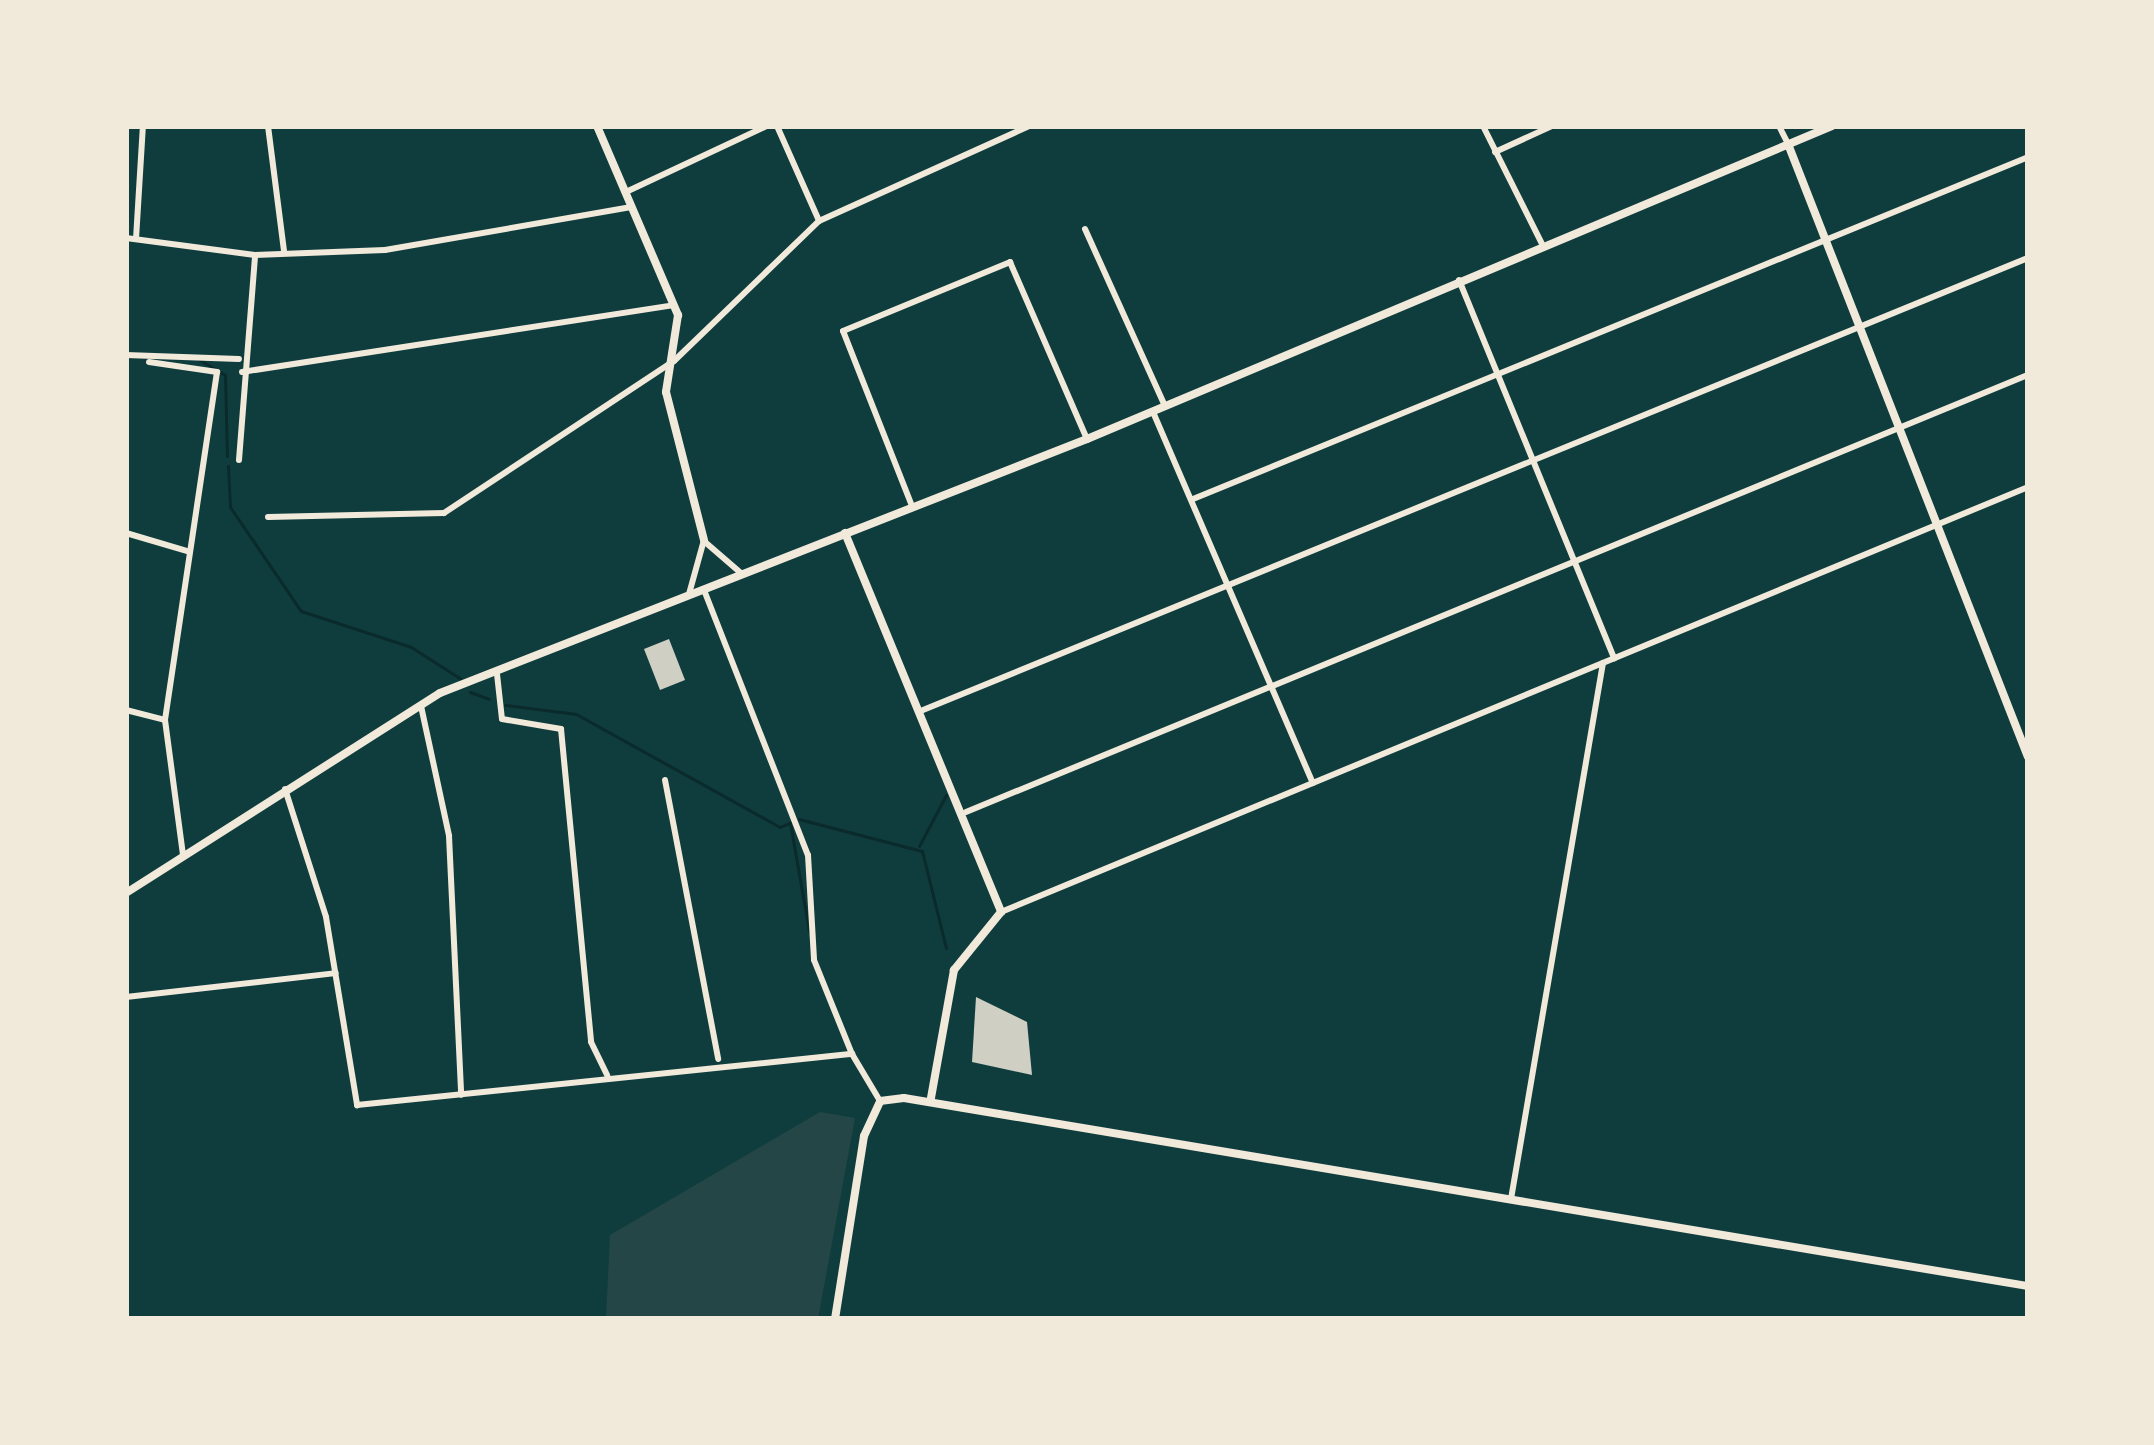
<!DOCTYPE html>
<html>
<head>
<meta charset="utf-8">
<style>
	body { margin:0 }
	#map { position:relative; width:2154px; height:1445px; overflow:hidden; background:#0f3d3e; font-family:"Exo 2",sans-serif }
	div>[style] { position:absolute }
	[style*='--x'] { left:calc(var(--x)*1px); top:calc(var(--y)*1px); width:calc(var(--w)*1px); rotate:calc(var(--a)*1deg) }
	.green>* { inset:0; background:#244646 }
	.stream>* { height:3px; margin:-1.5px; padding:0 1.5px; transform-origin:1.5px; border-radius:1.5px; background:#0a2a2b }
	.building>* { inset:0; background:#cfcfc3 }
	.minor>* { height:6px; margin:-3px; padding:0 3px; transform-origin:3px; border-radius:3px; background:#f1e9da }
	.tertiary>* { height:8px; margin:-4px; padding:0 4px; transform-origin:4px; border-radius:4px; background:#f1e9da }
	span { translate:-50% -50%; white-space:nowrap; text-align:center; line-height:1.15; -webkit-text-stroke:9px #f1e9da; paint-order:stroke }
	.frame { position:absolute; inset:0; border:129px solid #f1e9da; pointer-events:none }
</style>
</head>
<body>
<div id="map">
	<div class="green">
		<div style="clip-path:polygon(820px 1112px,855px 1118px,818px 1319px,606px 1319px,610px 1235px)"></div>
	</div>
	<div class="stream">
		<div style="--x:200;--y:360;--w:29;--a:31"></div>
		<div style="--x:225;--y:375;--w:81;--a:88.6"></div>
		<div style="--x:228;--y:466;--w:41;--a:87.2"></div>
		<div style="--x:230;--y:507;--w:126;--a:55.7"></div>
		<div style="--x:301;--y:611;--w:116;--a:18.1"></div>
		<div style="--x:411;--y:647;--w:59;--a:32.6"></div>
		<div style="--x:470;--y:692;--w:20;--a:20"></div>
		<div style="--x:505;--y:705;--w:72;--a:7.2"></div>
		<div style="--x:576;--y:714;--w:233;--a:29"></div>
		<div style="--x:780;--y:827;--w:12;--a:-24"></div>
		<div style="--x:799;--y:819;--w:127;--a:14.6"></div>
		<div style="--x:922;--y:851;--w:100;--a:76.1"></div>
		<div style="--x:790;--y:823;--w:110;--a:80"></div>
		<div style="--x:919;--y:846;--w:58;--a:-62.1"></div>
	</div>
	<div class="building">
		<div style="clip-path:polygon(669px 639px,685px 680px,660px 690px,644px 649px)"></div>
		<div style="clip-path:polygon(976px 997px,1027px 1022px,1032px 1075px,972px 1062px)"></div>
	</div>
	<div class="minor">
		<div style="--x:268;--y:126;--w:126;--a:82.7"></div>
		<div style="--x:777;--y:126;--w:104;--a:66.1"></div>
		<div style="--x:1483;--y:126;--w:134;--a:63.4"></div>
		<div style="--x:1779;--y:126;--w:20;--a:63"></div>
		<div style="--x:1495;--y:152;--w:63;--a:-24.5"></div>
		<div style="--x:628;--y:191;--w:153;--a:-25.1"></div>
		<div style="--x:1085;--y:229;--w:194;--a:65.7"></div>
		<div style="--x:126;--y:238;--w:130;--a:7.5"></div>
		<div style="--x:255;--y:255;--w:130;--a:-2.2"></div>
		<div style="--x:385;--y:250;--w:250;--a:-9.9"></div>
		<div style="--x:136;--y:239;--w:113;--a:-86.5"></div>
		<div style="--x:1459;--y:280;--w:409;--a:67.7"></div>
		<div style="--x:126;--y:355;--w:113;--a:2"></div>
		<div style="--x:149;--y:362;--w:69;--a:8.4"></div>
		<div style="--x:217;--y:372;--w:352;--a:98.5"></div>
		<div style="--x:242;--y:372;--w:437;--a:-8.8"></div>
		<div style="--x:1153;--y:412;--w:404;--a:66.7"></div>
		<div style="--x:239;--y:460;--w:205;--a:-85.5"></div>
		<div style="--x:1193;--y:499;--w:902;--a:-22.27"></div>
		<div style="--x:912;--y:506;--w:188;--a:-111.5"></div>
		<div style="--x:843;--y:331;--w:181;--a:-22.4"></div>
		<div style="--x:1010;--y:262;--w:193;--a:66.5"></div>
		<div style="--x:268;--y:517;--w:176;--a:-1.3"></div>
		<div style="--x:444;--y:513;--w:276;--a:-33.5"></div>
		<div style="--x:674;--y:361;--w:202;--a:-44"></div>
		<div style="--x:819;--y:221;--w:230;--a:-24.3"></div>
		<div style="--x:126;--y:533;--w:64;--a:16.4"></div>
		<div style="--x:705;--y:542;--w:49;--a:40.9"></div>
		<div style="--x:704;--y:590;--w:285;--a:68.6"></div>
		<div style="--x:808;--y:855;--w:105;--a:86.7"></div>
		<div style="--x:814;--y:960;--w:101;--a:68"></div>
		<div style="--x:689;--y:594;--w:56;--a:-74.5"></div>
		<div style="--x:497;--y:674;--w:45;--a:83.7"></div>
		<div style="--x:502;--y:719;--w:60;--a:9.6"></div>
		<div style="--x:561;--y:729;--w:314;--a:84.5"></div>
		<div style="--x:591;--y:1042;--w:37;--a:64"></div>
		<div style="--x:421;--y:706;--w:133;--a:77.8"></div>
		<div style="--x:449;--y:836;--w:259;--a:87.3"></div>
		<div style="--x:126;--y:710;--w:40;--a:14.4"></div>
		<div style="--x:165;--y:720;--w:136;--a:82.4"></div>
		<div style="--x:923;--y:710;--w:1194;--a:-22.25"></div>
		<div style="--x:665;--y:780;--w:284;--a:79.2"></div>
		<div style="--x:285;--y:789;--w:134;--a:72.2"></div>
		<div style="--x:326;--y:917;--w:191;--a:80.6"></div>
		<div style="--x:357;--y:1105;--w:498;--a:-5.9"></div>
		<div style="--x:852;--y:1054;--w:55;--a:59.2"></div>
		<div style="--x:966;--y:812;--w:1148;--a:-22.37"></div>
		<div style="--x:1001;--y:912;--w:1111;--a:-22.48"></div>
		<div style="--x:126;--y:997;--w:211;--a:-6.5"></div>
		<div style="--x:1511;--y:1199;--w:544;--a:-80.26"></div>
	</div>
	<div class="tertiary">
		<div style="--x:597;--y:126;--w:206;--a:66.8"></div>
		<div style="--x:678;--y:315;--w:78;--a:98.9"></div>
		<div style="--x:666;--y:392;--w:153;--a:75.6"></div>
		<div style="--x:1788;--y:144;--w:658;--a:68.62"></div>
		<div style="--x:845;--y:533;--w:410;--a:67.6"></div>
		<div style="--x:1001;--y:912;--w:75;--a:129"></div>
		<div style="--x:954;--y:970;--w:130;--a:100.2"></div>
		<div style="--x:126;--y:893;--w:372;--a:-32.5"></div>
		<div style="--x:440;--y:693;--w:695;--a:-21.43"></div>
		<div style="--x:1087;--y:439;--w:808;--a:-22.79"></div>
		<div style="--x:835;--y:1319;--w:185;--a:-81"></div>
		<div style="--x:864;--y:1136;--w:38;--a:-65"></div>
		<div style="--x:880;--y:1101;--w:24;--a:-7"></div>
		<div style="--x:904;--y:1098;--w:1140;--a:9.5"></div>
	</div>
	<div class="frame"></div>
</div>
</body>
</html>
